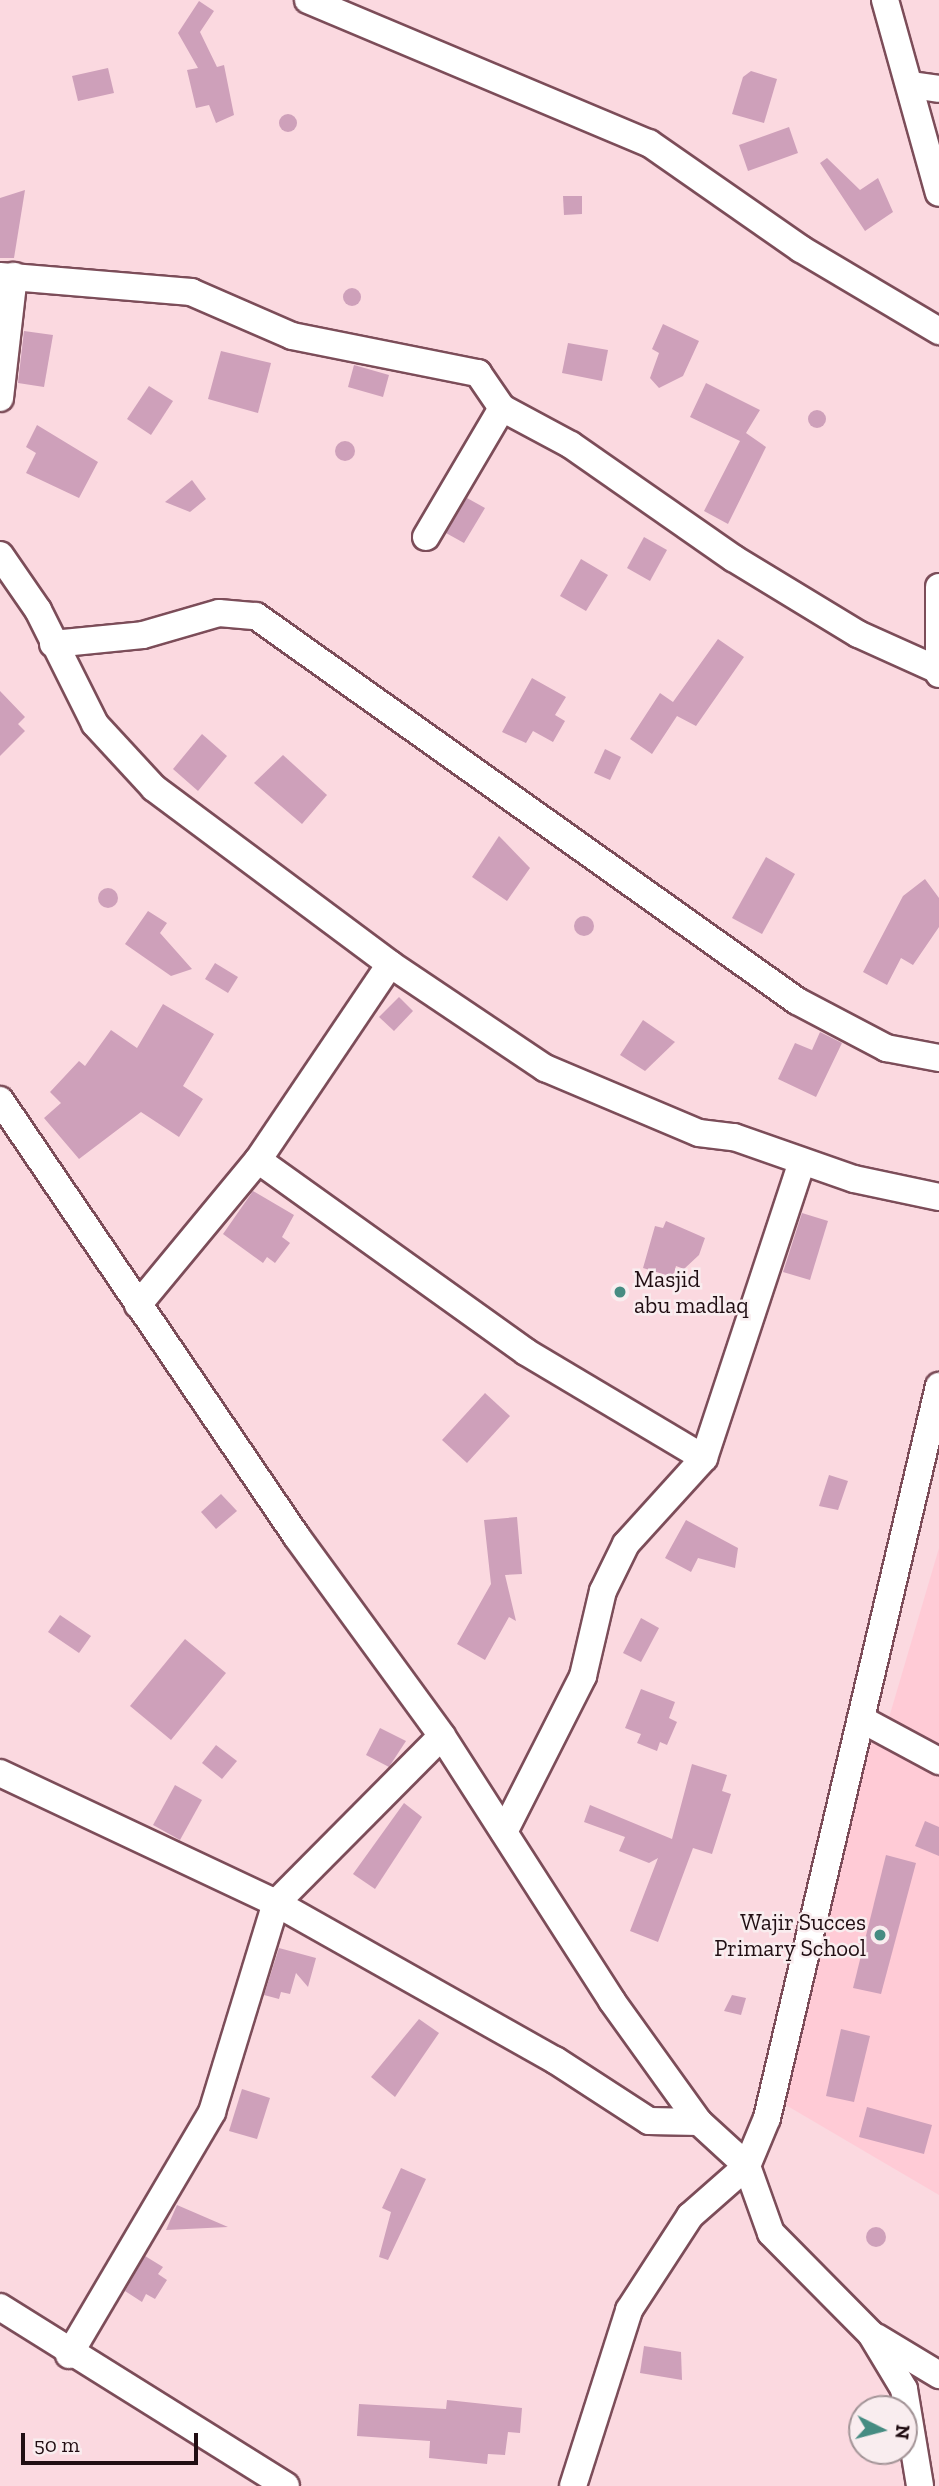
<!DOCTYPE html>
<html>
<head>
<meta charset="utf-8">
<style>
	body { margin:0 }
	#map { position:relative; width:939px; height:2486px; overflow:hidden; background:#fbd9e0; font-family:"Zilla Slab",serif }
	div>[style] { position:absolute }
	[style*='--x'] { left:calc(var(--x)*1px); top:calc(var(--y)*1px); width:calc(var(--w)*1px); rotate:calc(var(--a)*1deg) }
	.built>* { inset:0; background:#ffcbd6 }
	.building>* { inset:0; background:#cea0ba }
	.round { border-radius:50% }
	.roads { filter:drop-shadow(2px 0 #7c4d59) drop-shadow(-2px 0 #7c4d59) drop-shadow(0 2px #7c4d59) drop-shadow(0 -2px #7c4d59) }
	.minor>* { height:26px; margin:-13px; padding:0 13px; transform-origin:13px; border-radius:13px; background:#fff }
	.dots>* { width:19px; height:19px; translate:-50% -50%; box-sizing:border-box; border:4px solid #f9edef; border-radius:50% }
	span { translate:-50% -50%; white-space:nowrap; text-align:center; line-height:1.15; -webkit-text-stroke:5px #f9edef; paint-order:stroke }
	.poi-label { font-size:23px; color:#210e13 }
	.left { translate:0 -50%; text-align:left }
	.right { translate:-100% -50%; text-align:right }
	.north { position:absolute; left:848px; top:2395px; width:70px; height:70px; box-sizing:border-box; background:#f9edef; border:2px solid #a39497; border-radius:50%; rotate:96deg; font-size:19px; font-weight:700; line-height:28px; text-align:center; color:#210e13 }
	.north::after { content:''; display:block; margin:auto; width:24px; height:32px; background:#468c82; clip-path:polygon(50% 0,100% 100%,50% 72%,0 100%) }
	.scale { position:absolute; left:21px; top:2433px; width:177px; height:32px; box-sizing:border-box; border:4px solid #210e13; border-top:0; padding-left:9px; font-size:21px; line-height:24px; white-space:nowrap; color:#210e13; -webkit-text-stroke:5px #f9edef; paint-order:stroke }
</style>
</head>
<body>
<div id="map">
	<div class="built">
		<div style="clip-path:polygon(939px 1548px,939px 1748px,888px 1721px)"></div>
		<div style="clip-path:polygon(865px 1726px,939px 1767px,939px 2195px,784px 2104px)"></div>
	</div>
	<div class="building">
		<div style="clip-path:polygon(199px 1px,214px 11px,200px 32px,217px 67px,224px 65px,234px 115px,216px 123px,209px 105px,196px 108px,187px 70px,198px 68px,178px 33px)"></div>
		<div style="clip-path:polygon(108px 68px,114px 93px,78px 101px,72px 76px)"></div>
		<div style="clip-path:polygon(751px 71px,777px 79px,764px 123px,732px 114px,743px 77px)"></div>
		<div class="round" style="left:279px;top:114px;width:18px;height:18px"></div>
		<div style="clip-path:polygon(789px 127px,798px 153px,748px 171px,739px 145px)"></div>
		<div style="clip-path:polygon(827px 158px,860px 190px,878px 178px,893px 212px,865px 231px,820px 163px)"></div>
		<div style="clip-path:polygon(25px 190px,14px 258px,0 258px,0 198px)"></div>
		<div style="clip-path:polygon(563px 196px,582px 196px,582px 214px,564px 215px)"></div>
		<div class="round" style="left:343px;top:288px;width:18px;height:18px"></div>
		<div style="clip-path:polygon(663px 324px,699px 341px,683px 376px,659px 388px,650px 378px,659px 353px,652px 349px)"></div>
		<div style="clip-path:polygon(24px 331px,53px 335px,44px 387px,18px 383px)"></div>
		<div style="clip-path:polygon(568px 343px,608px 350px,602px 381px,562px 373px)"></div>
		<div style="clip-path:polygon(221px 351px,271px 363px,258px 413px,208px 399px)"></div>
		<div style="clip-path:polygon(354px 365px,389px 375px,383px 397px,348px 387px)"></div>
		<div style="clip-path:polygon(706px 383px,760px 410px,746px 433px,766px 447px,728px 524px,704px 511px,740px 441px,690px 417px)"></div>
		<div style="clip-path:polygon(149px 386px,173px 401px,151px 435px,127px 419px)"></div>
		<div class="round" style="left:808px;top:410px;width:18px;height:18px"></div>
		<div style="clip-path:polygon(37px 425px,98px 462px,79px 498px,26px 473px,36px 453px,26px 447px)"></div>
		<div class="round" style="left:335px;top:441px;width:20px;height:20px"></div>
		<div style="clip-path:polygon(192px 480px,206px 499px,190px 512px,165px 502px)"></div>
		<div style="clip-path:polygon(467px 498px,485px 508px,464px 543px,446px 533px)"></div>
		<div style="clip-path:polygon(644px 537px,667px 550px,650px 581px,627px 568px)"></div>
		<div style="clip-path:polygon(581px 559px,608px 575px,586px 611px,560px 596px)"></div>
		<div style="clip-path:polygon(718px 639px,744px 657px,696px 726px,677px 716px,652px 754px,630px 739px,660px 693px,673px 702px)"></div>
		<div style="clip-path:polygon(532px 678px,566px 697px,555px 715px,565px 721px,553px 742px,533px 731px,526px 743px,502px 732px)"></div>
		<div style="clip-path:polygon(0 691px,25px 717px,18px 724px,25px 731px,0 756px)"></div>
		<div style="clip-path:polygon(202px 734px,227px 756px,198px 791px,173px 769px)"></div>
		<div style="clip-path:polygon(605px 749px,621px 757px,610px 780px,594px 773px)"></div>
		<div style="clip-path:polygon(283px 755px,327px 795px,302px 824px,254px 783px)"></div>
		<div style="clip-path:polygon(499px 836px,530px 868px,507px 901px,472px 877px)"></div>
		<div style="clip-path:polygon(766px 857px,795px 874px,762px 934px,732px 918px)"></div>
		<div style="clip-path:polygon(925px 879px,939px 898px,939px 927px,913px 965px,901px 958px,887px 985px,863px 972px,903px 896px)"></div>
		<div class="round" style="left:98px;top:888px;width:20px;height:20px"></div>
		<div style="clip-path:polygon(148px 911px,167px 923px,160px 933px,192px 969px,171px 976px,125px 944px)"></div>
		<div class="round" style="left:574px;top:916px;width:20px;height:20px"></div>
		<div style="clip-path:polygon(215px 963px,238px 977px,228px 993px,205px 979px)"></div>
		<div style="clip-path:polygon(399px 997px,413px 1011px,394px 1031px,379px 1017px)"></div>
		<div style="clip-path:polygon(163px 1004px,214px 1034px,183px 1086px,203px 1099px,179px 1137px,141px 1112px,79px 1159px,44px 1118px,61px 1103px,50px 1092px,79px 1061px,85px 1066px,111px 1030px,137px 1048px)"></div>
		<div style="clip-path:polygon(643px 1020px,675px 1042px,645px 1071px,620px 1055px)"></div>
		<div style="clip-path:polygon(820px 1032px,842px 1043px,816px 1097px,778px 1079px,795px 1043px,812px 1050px)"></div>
		<div style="clip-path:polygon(253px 1191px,294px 1215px,282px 1237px,290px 1243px,275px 1263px,267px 1257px,263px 1263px,223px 1234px)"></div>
		<div style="clip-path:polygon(802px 1213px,828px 1221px,810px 1280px,783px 1272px)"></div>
		<div style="clip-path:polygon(666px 1221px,705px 1238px,699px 1255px,684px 1269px,676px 1266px,673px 1277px,643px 1268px,655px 1226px,663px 1228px)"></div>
		<div style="clip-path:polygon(485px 1393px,510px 1416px,467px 1463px,442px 1440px)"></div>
		<div style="clip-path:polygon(829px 1475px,848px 1481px,838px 1510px,819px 1506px)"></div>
		<div style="clip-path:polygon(221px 1494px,237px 1511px,216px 1529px,201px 1512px)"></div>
		<div style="clip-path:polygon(517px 1517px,522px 1574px,505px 1575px,516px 1621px,509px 1617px,485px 1660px,457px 1644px,491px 1584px,484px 1520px)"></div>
		<div style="clip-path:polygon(686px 1520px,738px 1548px,735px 1568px,698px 1558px,691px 1572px,665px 1558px)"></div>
		<div style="clip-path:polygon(60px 1615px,91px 1636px,79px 1653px,48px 1632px)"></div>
		<div style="clip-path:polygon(641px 1618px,659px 1628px,641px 1662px,623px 1653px)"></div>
		<div style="clip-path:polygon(185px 1639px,226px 1673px,171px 1740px,130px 1706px)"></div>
		<div style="clip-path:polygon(641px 1689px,675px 1702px,669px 1718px,677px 1722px,667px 1745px,660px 1742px,657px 1751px,637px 1743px,641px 1734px,625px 1728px)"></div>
		<div style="clip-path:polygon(380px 1728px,406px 1741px,389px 1767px,366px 1755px)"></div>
		<div style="clip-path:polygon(216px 1745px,237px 1761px,222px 1779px,202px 1763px)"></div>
		<div style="clip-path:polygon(692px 1764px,727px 1775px,722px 1791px,731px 1794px,712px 1854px,693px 1848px,658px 1942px,630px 1931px,658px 1858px,649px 1863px,619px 1851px,625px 1837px,584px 1822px,590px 1805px,672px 1839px)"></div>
		<div style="clip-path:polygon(175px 1785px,202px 1800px,180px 1840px,153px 1825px)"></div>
		<div style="clip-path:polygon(404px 1803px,422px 1817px,375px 1889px,353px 1874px)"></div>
		<div style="clip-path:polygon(925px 1821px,939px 1827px,939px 1856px,915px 1846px)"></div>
		<div style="clip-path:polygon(886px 1855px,916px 1863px,881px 1994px,853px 1988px)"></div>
		<div style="clip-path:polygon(279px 1948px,316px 1958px,308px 1987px,296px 1973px,290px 1994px,281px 1992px,279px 1999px,264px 1995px)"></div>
		<div style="clip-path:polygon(732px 1995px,746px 1998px,741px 2015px,724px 2011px)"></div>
		<div style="clip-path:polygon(419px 2019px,439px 2033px,395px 2097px,371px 2077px)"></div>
		<div style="clip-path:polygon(841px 2029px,870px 2036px,854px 2102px,826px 2096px)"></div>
		<div style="clip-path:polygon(242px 2089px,270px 2098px,257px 2139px,229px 2131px)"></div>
		<div style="clip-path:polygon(867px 2107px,932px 2125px,924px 2154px,859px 2137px)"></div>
		<div style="clip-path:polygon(401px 2168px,426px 2179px,388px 2260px,379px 2257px,391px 2212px,382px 2208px)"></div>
		<div style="clip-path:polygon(177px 2205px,228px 2227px,166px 2230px)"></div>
		<div class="round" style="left:866px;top:2227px;width:20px;height:20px"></div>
		<div style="clip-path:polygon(145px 2256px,163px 2267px,158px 2274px,167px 2280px,155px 2299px,146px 2294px,142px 2302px,125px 2291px)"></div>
		<div style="clip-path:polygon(644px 2346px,681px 2352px,682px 2380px,640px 2373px)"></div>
		<div style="clip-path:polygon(447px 2400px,522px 2408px,520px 2433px,508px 2432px,505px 2455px,488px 2454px,487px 2464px,429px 2458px,430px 2441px,357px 2436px,359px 2404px,446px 2409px)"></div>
	</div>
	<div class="roads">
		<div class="minor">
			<div style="--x:308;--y:0;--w:370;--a:22.8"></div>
			<div style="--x:649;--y:143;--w:185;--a:34.9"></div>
			<div style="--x:801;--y:249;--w:161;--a:30.7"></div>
			<div style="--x:885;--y:0;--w:200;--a:74.4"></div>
			<div style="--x:912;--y:85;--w:27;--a:8"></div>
			<div style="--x:0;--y:276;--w:192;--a:4.8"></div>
			<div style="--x:191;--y:292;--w:110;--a:23.5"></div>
			<div style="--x:292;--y:336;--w:190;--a:11.3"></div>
			<div style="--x:478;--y:373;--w:42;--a:55.6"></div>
			<div style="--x:502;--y:408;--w:78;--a:28.2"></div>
			<div style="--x:571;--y:445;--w:198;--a:34.9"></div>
			<div style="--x:733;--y:558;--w:146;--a:31.3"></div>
			<div style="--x:858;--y:634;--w:88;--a:24.2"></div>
			<div style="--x:0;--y:398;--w:123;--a:-83.5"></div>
			<div style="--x:426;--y:537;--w:150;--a:-59.5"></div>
			<div style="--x:0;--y:555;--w:67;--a:55.4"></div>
			<div style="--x:38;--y:610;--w:127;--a:63.4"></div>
			<div style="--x:95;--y:724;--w:87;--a:47.3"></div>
			<div style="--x:154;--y:788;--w:294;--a:36.7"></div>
			<div style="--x:390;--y:964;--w:187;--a:33.9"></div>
			<div style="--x:545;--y:1068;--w:167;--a:22.9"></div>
			<div style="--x:699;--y:1133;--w:35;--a:7"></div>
			<div style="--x:734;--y:1137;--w:127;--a:19.3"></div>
			<div style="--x:854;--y:1179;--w:87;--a:12"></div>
			<div style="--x:939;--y:587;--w:87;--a:90"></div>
			<div style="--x:53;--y:644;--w:90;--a:-5.7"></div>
			<div style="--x:143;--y:635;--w:79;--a:-16.1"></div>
			<div style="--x:219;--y:613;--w:37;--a:5"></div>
			<div style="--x:256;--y:616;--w:664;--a:35.44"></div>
			<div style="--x:797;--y:1001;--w:101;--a:27.8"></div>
			<div style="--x:886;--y:1048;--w:54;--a:10.7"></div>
			<div style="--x:0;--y:1100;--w:528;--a:55.8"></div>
			<div style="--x:297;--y:1537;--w:246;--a:53.9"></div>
			<div style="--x:442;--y:1736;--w:315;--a:57.3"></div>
			<div style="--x:612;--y:2001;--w:149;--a:54.3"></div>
			<div style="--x:699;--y:2122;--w:65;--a:42.5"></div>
			<div style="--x:747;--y:2166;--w:71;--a:70.3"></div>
			<div style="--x:771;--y:2233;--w:142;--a:45.3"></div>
			<div style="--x:871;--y:2334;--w:64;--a:59"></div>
			<div style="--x:904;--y:2389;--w:98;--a:80.6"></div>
			<div style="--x:258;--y:1160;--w:236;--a:-56"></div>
			<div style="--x:138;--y:1305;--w:188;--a:-50.4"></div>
			<div style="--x:258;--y:1160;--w:330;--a:35.6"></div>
			<div style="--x:526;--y:1352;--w:207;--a:30.8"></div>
			<div style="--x:861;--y:1719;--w:89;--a:28.3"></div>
			<div style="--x:0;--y:1773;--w:305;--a:25.2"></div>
			<div style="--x:276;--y:1903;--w:320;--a:29.4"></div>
			<div style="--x:555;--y:2060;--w:112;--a:33"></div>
			<div style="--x:649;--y:2121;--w:50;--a:1.1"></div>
			<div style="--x:504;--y:1832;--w:175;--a:-63.1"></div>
			<div style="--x:583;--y:1676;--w:87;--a:-76.8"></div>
			<div style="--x:603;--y:1591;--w:52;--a:-63.9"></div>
			<div style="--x:626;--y:1544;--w:116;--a:-47.8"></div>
			<div style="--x:704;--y:1458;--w:312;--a:-71.7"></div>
			<div style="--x:0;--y:2307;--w:337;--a:32"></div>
			<div style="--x:876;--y:2337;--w:74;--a:31.1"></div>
			<div style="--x:69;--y:2355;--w:282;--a:-59.5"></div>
			<div style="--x:212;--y:2112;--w:219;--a:-73"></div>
			<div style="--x:276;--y:1903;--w:235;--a:-45.2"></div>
			<div style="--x:573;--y:2486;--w:185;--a:-72.3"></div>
			<div style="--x:629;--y:2310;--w:112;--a:-57"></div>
			<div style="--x:690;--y:2216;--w:76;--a:-41.3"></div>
			<div style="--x:747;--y:2166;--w:52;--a:-67.4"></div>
			<div style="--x:767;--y:2118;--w:752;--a:-76.78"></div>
		</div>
	</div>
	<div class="dots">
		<div style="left:620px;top:1292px;background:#468c82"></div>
		<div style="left:880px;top:1935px;background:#468c82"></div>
	</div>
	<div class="poi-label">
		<span class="left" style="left:634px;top:1292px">Masjid<br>abu madlaq</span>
		<span class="right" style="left:866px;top:1935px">Wajir Succes<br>Primary School</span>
	</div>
	<div class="north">N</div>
	<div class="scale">50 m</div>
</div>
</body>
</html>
